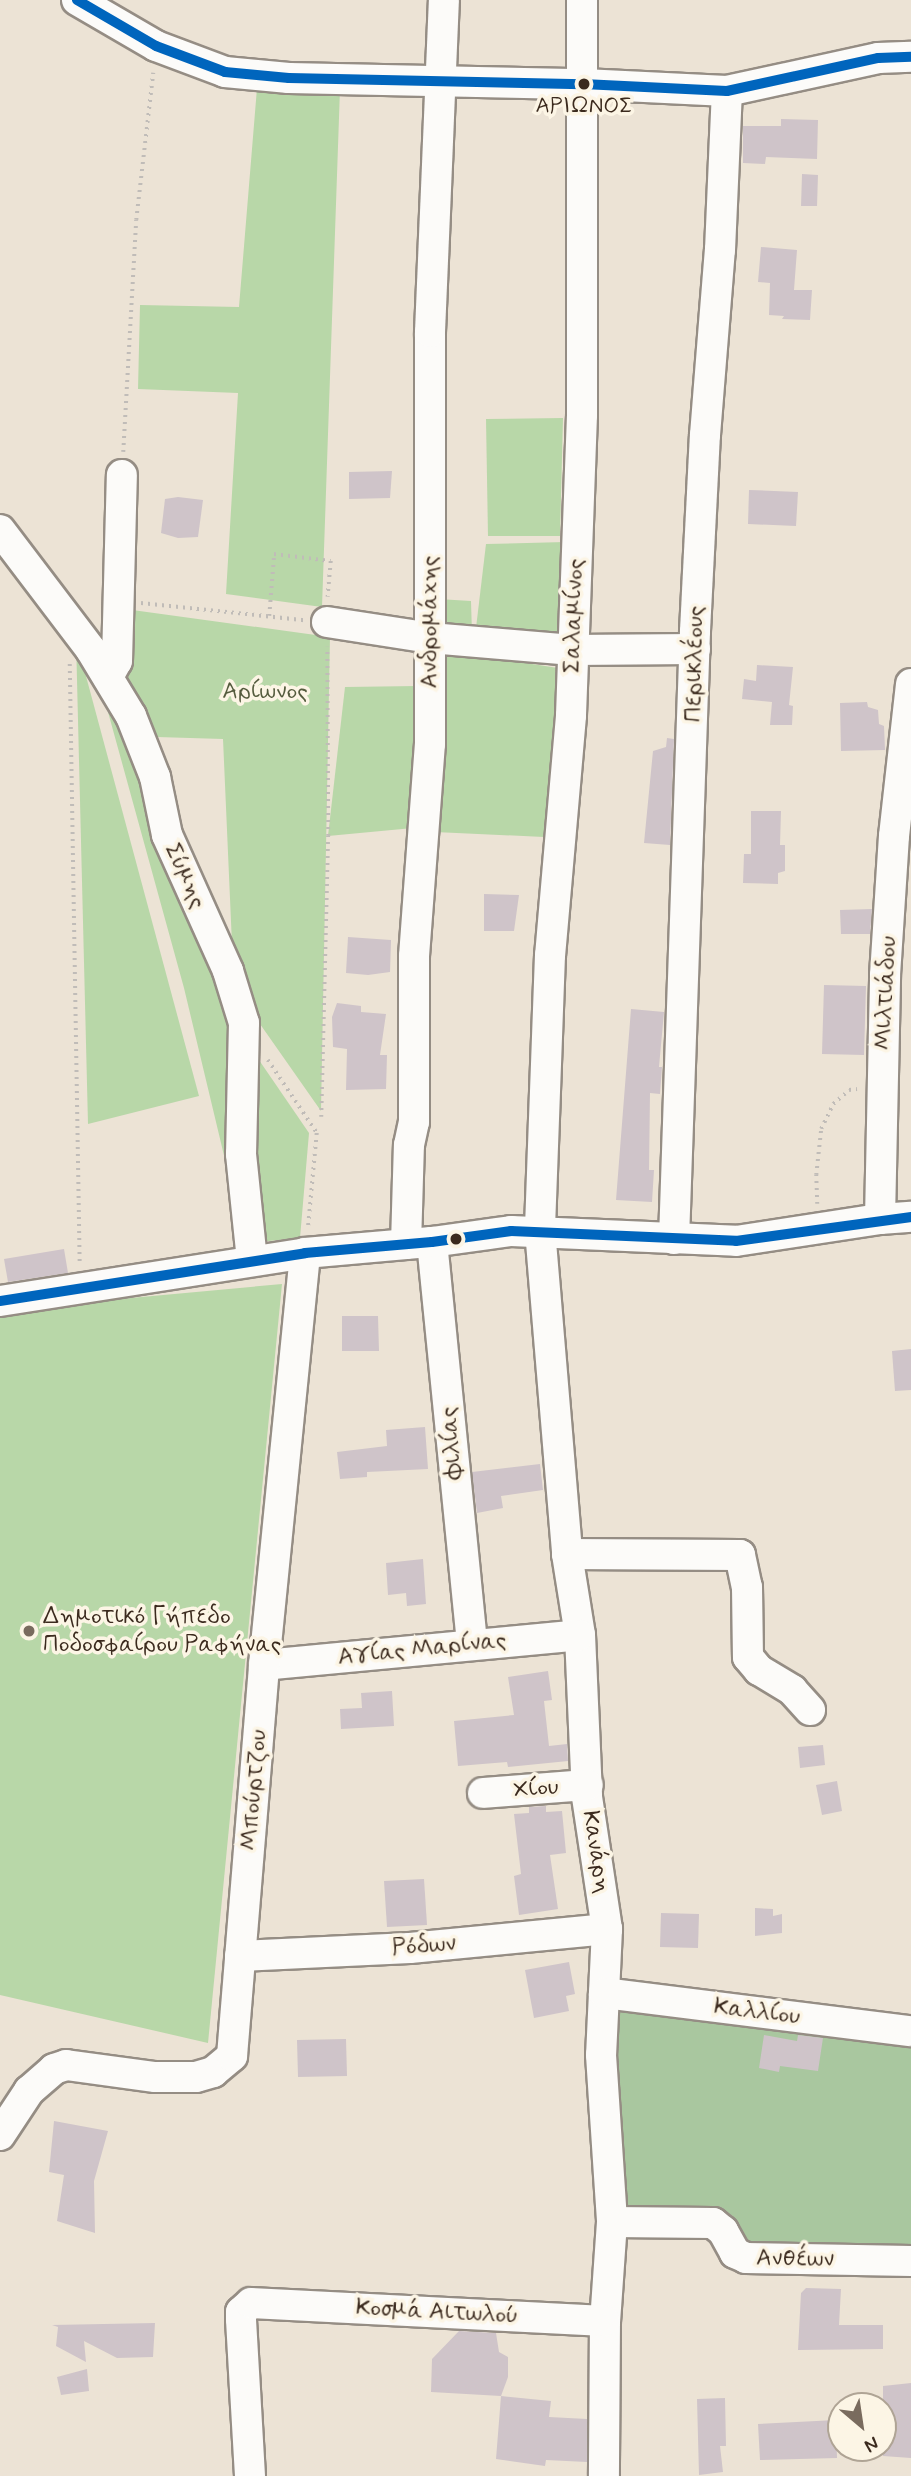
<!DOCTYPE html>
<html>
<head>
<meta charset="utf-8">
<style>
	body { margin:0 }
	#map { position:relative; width:911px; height:2476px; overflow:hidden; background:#ece3d5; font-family:Mynerve,sans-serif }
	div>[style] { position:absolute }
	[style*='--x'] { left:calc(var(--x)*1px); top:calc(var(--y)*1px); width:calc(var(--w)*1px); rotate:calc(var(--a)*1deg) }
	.green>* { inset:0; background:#b8d7a8 }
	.forest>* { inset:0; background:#a9c79f }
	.building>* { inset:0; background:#cfc4c9 }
	.path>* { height:3.5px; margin-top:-1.75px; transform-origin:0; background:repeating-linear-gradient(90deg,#c0bcb8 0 2px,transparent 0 7px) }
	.roads { filter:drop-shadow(2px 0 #958d84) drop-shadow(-2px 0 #958d84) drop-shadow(0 2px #958d84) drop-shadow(0 -2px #958d84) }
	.minor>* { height:30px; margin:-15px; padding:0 15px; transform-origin:15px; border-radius:15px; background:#fcfbf9 }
	.bus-1>* { height:10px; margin:-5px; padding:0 5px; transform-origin:5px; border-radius:5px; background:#0065bd }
	.dots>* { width:19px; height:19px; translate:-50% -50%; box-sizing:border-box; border:4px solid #fcf5e5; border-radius:50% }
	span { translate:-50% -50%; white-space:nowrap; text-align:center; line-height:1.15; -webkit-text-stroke:7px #fcf5e5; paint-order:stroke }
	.bus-label { font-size:22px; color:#3b2a1e }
	.street-label { font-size:24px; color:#3b2a1e }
	.park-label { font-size:24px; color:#545b3d }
	.poi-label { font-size:24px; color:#3b2a1e }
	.left { translate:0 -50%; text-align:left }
	.north { position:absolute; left:827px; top:2392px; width:70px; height:70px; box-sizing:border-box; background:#fcf5e5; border:2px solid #afa495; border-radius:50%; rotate:151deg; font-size:19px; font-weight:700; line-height:28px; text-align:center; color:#3b2a1e }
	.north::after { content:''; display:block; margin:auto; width:24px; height:32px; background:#796b5e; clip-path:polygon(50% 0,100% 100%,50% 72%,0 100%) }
</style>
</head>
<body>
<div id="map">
	<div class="green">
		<div style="clip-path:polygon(257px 88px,340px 89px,322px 607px,226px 594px,238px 393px,138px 389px,140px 305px,239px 307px)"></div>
		<div style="clip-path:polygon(563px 418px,560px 536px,488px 536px,486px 419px)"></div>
		<div style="clip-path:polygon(565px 542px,564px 637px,476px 628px,486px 544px)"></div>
		<div style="clip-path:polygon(438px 599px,471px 601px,472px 634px,437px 631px)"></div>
		<div style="clip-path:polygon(125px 609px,330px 637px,321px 1111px,253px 1014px,232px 944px,223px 739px,157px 737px,124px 676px)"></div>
		<div style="clip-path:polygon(76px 639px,199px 1096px,88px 1124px)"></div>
		<div style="clip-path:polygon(441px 650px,558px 668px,556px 741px,544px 837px,435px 832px)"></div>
		<div style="clip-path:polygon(97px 672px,133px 746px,236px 1023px,232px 1189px,184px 988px)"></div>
		<div style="clip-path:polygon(417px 686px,413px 828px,328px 836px,345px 687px)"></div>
		<div style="clip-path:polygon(250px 1047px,309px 1133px,300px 1238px,258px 1242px)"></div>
		<div style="clip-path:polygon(282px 1284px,208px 2043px,0 1995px,0 1310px)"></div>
	</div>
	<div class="forest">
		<div style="clip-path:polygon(611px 2002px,911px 2038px,911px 2245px,740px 2244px,732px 2215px,612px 2217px)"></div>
	</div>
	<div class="building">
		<div style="clip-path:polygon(781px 119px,818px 120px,817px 159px,766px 157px,765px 164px,743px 163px,743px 126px,781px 126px)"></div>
		<div style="clip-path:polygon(802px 174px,818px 175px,817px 206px,801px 206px)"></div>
		<div style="clip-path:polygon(761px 247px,797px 250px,794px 290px,812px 290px,810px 320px,782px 319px,784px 316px,769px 315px,770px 283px,758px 282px)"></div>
		<div style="clip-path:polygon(392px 471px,390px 498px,349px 499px,349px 472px)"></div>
		<div style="clip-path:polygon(749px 490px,798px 492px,796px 526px,748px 524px)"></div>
		<div style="clip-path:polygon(178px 497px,203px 500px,198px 537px,178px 538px,161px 533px,165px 499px)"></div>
		<div style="clip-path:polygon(757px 665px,793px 667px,789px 705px,793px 706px,792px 725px,770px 725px,772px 702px,742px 699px,744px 679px,756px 681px)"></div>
		<div style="clip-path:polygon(867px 702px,868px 707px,878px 710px,879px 724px,884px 726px,885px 750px,841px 751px,840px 703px)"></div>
		<div style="clip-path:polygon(667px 738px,674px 739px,670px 845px,644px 843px,653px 751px,666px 747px)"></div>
		<div style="clip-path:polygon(751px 811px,781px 811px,780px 845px,785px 845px,785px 871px,778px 873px,778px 884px,743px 883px,744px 854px,751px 854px)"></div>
		<div style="clip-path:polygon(484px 894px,519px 895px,514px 931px,484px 931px)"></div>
		<div style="clip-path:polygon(872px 909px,870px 934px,841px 934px,840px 910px)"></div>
		<div style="clip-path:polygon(348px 937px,391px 940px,390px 972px,368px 975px,346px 973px)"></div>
		<div style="clip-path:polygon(824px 985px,866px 986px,864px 1055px,822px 1054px)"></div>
		<div style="clip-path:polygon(337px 1003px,361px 1006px,361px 1012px,386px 1014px,380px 1055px,387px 1055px,386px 1089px,346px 1090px,347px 1049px,333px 1047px,332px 1017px)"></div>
		<div style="clip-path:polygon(631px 1009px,664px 1012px,659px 1067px,662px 1067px,660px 1094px,650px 1093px,649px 1170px,654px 1170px,652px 1202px,616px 1200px)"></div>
		<div style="clip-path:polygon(64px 1249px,68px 1273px,8px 1282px,4px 1259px)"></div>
		<div style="clip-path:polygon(342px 1316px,378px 1316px,379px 1351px,342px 1351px)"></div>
		<div style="clip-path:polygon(911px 1349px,911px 1390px,895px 1391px,892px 1351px)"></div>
		<div style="clip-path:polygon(425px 1427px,428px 1469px,367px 1472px,367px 1477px,340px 1479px,337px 1452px,387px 1446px,386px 1430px)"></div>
		<div style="clip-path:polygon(540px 1464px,543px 1490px,501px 1496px,503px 1508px,477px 1513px,472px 1472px)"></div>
		<div style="clip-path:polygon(423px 1559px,426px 1604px,407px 1606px,406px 1593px,388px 1595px,386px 1563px)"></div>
		<div style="clip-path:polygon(548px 1671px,552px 1700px,544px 1701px,549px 1746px,567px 1744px,568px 1761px,508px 1767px,507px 1762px,458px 1766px,454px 1721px,514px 1715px,508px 1677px)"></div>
		<div style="clip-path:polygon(392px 1691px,394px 1726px,341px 1729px,340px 1709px,362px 1708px,361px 1693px)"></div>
		<div style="clip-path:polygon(823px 1745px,825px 1765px,800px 1768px,798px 1747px)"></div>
		<div style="clip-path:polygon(837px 1781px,842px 1811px,822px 1815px,816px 1785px)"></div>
		<div style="clip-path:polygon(546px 1806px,546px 1812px,562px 1811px,566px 1853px,550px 1855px,558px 1909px,519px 1915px,514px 1876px,521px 1874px,514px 1814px,529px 1813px,529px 1807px)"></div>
		<div style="clip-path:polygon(424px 1879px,427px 1925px,387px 1927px,384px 1881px)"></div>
		<div style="clip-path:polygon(755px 1908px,773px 1909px,773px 1916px,782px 1914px,782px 1933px,755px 1936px)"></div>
		<div style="clip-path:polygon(661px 1913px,699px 1914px,698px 1948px,660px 1947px)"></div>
		<div style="clip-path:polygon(569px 1962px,575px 1994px,566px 1996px,569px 2011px,534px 2018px,525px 1970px)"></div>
		<div style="clip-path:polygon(764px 2035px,797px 2041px,798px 2035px,823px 2038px,818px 2071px,780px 2066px,779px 2072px,759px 2068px)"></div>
		<div style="clip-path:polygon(346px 2039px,347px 2076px,298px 2077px,297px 2040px)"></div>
		<div style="clip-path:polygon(54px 2121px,108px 2131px,94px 2181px,95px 2233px,57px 2221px,64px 2175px,49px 2172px)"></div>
		<div style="clip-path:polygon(806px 2288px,841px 2289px,839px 2325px,883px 2325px,883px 2349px,798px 2350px,801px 2293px)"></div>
		<div style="clip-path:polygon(155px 2323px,153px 2357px,117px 2358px,84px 2341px,86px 2362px,56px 2346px,58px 2327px,52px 2325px)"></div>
		<div style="clip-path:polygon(459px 2331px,496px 2333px,499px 2352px,508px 2357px,508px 2377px,501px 2396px,431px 2392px,432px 2359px)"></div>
		<div style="clip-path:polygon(87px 2369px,89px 2391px,61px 2395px,57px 2377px)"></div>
		<div style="clip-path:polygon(911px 2383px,911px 2458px,883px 2456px,883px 2386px)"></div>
		<div style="clip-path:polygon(501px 2396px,551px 2401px,549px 2417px,587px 2419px,587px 2462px,546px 2460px,545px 2466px,496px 2459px)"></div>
		<div style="clip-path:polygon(725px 2398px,726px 2446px,720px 2446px,723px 2472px,699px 2475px,697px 2399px)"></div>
		<div style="clip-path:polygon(836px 2420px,837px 2458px,760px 2460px,758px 2424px)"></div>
	</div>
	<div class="path">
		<div style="--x:123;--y:452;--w:232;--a:-86.8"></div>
		<div style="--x:136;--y:220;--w:148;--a:-83.4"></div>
		<div style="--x:141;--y:603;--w:164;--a:6"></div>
		<div style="--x:269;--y:616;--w:62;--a:-85.4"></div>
		<div style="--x:274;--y:554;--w:57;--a:7"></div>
		<div style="--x:331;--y:561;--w:36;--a:95"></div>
		<div style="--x:70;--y:664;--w:601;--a:89.05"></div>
		<div style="--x:268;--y:1060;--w:88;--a:56.1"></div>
		<div style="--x:317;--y:1133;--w:97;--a:95.3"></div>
		<div style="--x:321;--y:1117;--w:281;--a:-88.6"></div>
		<div style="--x:328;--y:836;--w:189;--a:-90.3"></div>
		<div style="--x:817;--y:1204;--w:29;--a:-92"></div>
		<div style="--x:816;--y:1175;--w:46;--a:-83.8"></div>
		<div style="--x:821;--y:1129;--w:28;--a:-64"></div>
		<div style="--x:833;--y:1104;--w:21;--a:-41"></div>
		<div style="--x:849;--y:1090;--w:8;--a:-7"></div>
	</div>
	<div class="roads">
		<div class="minor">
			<div style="--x:77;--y:0;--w:91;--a:30.2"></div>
			<div style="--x:156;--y:46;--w:74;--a:20.6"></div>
			<div style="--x:225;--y:72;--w:64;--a:5.4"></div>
			<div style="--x:289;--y:78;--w:294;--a:1.2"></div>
			<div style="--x:583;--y:84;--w:144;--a:2.8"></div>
			<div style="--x:727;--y:91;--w:155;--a:-12.3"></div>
			<div style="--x:878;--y:58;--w:33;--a:-2"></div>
			<div style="--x:582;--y:0;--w:415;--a:90"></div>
			<div style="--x:582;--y:415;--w:301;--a:92.1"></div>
			<div style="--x:571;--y:716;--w:240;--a:95"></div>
			<div style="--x:550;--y:955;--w:275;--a:92.1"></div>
			<div style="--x:540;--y:1230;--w:325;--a:85.2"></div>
			<div style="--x:567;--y:1554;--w:82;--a:80.9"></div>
			<div style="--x:580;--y:1635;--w:162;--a:87.5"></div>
			<div style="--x:587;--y:1797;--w:134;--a:81.4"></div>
			<div style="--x:607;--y:1929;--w:126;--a:92.7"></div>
			<div style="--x:601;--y:2055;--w:167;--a:86.2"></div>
			<div style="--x:612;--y:2222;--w:99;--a:94"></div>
			<div style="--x:605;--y:2321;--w:155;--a:90.4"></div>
			<div style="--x:0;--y:530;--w:151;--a:52.8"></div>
			<div style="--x:91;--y:650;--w:77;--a:58.8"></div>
			<div style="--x:131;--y:716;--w:66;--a:68.5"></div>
			<div style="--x:155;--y:777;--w:59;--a:78.3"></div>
			<div style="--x:167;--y:835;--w:149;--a:65.8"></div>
			<div style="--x:228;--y:971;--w:54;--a:72.9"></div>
			<div style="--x:244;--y:1023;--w:131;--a:91.3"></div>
			<div style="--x:241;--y:1154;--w:107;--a:84.1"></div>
			<div style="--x:327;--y:622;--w:104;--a:8.8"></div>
			<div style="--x:430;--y:638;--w:143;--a:4.8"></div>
			<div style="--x:572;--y:650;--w:123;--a:-0.5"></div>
			<div style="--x:108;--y:677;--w:18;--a:-61"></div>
			<div style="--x:117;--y:661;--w:186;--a:-88.5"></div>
			<div style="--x:880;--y:1219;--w:244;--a:-88.8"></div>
			<div style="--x:885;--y:975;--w:139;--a:-86.3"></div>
			<div style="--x:894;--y:836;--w:153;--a:-83.6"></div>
			<div style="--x:674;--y:1239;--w:608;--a:-88.02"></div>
			<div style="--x:695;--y:631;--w:196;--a:-87.1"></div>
			<div style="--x:705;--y:435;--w:186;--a:-85.4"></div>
			<div style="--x:720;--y:250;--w:159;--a:-87.5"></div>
			<div style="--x:432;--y:1242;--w:404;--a:84.3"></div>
			<div style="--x:406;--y:1244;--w:99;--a:-88.3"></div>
			<div style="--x:409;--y:1145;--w:24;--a:-78"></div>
			<div style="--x:414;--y:1122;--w:166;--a:-90"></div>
			<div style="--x:414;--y:956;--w:213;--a:-85.7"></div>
			<div style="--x:430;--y:744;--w:412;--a:-90"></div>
			<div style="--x:430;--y:332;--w:332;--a:-87.6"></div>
			<div style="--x:0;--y:1301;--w:309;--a:-8.9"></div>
			<div style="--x:305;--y:1253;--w:127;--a:-5"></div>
			<div style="--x:432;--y:1242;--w:80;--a:-7.9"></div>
			<div style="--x:511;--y:1231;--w:225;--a:2.5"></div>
			<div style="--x:736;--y:1241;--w:146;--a:-8.7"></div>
			<div style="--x:880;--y:1219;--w:31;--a:-4"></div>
			<div style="--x:567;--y:1554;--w:173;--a:0.3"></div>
			<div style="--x:740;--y:1555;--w:33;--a:78"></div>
			<div style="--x:747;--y:1587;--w:70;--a:89.2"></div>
			<div style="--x:748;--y:1657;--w:17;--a:50"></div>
			<div style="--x:759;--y:1670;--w:39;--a:31"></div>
			<div style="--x:792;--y:1690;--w:27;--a:48"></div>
			<div style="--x:264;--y:1665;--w:317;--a:-5.4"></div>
			<div style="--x:483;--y:1793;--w:105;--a:-4.4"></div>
			<div style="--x:240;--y:1956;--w:170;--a:-2.7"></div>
			<div style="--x:410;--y:1948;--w:198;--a:-5.5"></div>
			<div style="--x:604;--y:1993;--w:309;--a:7.1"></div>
			<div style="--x:0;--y:2135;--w:53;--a:-56.6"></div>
			<div style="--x:29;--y:2091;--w:33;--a:-41"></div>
			<div style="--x:54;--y:2069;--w:13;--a:-18"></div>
			<div style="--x:66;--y:2065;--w:90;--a:7.7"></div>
			<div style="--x:155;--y:2077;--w:41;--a:0"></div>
			<div style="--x:196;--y:2077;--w:18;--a:-16"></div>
			<div style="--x:213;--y:2072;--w:25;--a:-40"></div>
			<div style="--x:232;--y:2056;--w:392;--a:-85.3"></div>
			<div style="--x:264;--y:1665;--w:414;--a:-84.3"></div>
			<div style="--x:612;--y:2222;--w:101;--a:0.6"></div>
			<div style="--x:713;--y:2223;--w:13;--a:39"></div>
			<div style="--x:723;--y:2231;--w:25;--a:61"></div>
			<div style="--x:735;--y:2253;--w:12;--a:24"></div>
			<div style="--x:746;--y:2258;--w:165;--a:1"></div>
			<div style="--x:250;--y:2476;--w:157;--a:-93.3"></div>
			<div style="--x:241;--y:2319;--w:7;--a:-90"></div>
			<div style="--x:241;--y:2312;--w:13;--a:-42"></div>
			<div style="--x:251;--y:2303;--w:354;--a:2.9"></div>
		</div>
	</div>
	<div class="bus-1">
		<div style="--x:77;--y:0;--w:91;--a:30.2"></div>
		<div style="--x:156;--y:46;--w:74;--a:20.6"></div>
		<div style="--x:225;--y:72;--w:64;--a:5.4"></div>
		<div style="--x:289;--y:78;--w:294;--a:1.2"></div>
		<div style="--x:583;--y:84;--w:144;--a:2.8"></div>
		<div style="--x:727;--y:91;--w:155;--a:-12.3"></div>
		<div style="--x:878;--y:58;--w:33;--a:-2"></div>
		<div style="--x:0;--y:1301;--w:309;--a:-8.9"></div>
		<div style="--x:305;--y:1253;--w:127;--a:-5"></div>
		<div style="--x:432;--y:1242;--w:80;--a:-7.9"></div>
		<div style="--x:511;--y:1231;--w:225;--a:2.5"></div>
		<div style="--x:736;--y:1241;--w:177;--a:-7.8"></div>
	</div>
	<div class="dots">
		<div style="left:584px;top:84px;background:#3b2a1e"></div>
		<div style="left:456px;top:1239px;background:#3b2a1e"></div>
		<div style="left:29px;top:1631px;background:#796b5e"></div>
	</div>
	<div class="bus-label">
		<span style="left:584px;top:107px">ΑΡΙΩΝΟΣ</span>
	</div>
	<div class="street-label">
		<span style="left:574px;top:616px;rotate:-88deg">Σαλαμίνος</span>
		<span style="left:430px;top:622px;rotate:-90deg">Ανδρομάχης</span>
		<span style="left:695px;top:664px;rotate:-89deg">Περικλέους</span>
		<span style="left:185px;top:876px;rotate:66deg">Σύμης</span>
		<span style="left:886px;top:993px;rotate:-87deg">Μιλτιάδου</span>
		<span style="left:452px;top:1443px;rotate:-96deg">Φιλίας</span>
		<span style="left:422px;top:1649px;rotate:-6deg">Αγίας Μαρίνας</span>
		<span style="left:536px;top:1789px;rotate:-5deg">Χίου</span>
		<span style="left:254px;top:1790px;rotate:-85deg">Μπούρτζου</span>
		<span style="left:596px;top:1852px;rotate:81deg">Κανάρη</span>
		<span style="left:424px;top:1946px;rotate:-4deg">Ρόδων</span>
		<span style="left:757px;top:2012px;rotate:7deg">Καλλίου</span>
		<span style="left:795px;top:2259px;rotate:1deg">Ανθέων</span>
		<span style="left:437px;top:2312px;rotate:3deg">Κοσμά Αιτωλού</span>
	</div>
	<div class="park-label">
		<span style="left:265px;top:692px">Αρίωνος</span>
	</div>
	<div class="poi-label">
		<span class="left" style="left:43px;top:1631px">Δημοτικό Γήπεδο<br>Ποδοσφαίρου Ραφήνας</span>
	</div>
	<div class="north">N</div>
</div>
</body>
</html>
